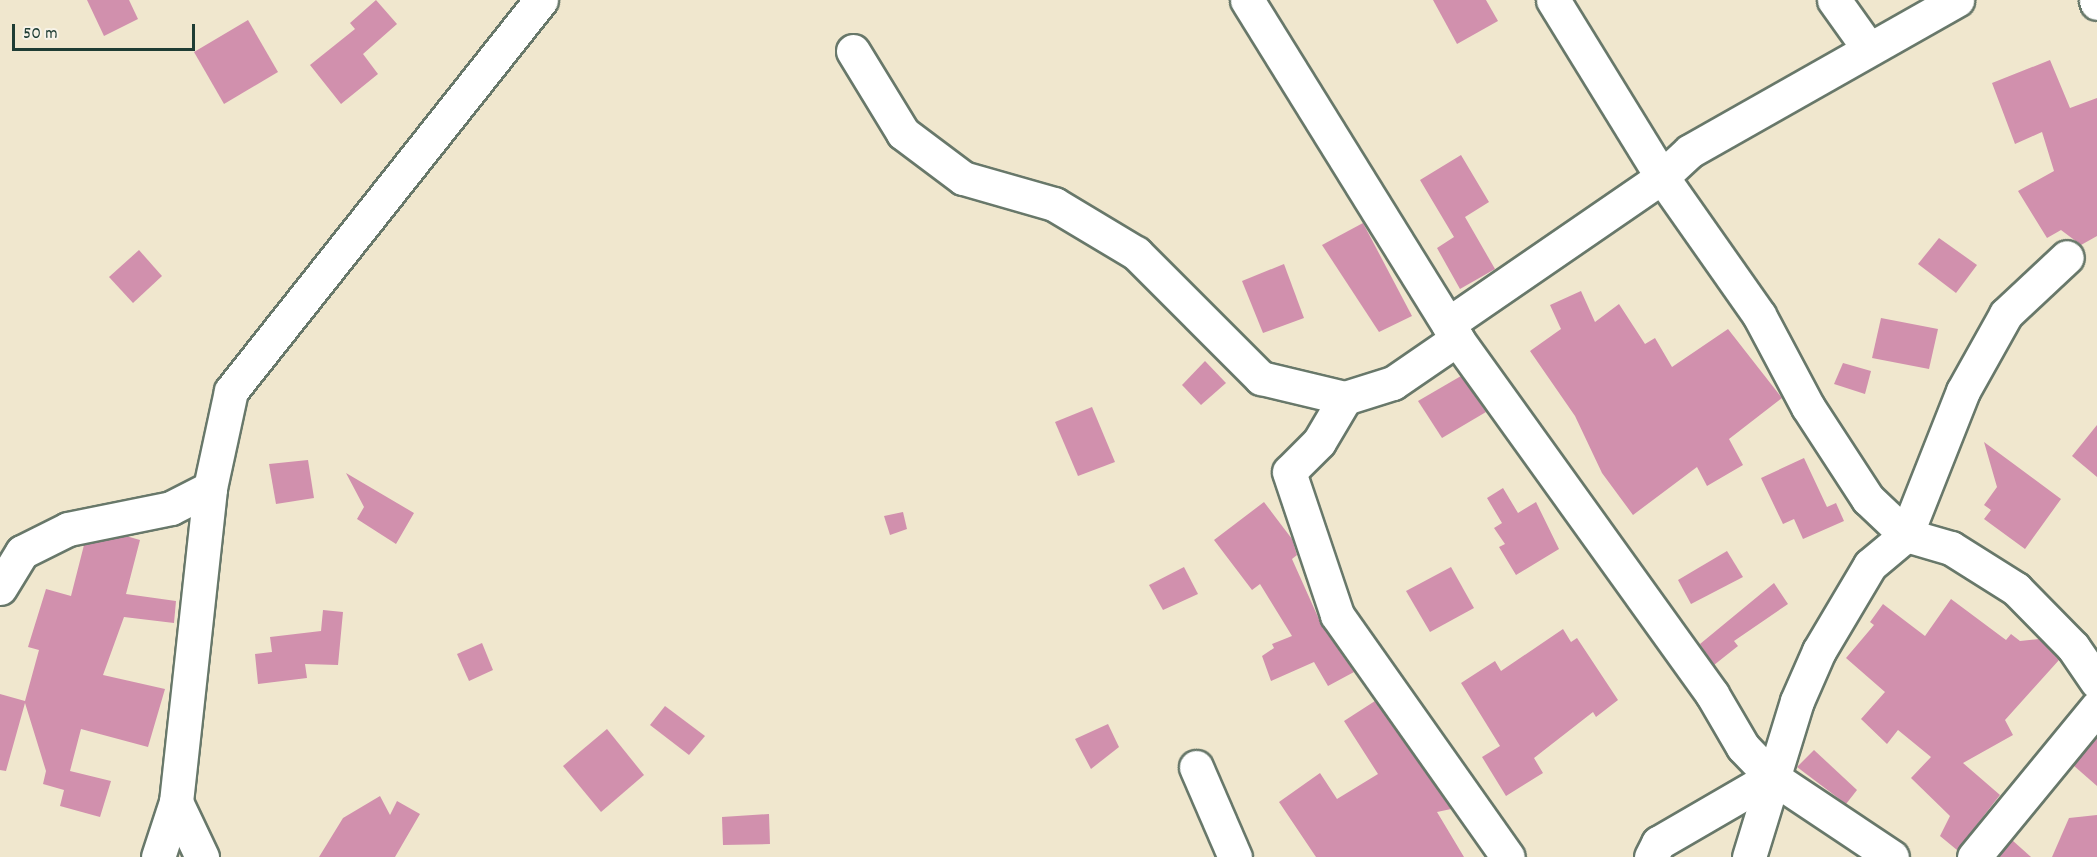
<!DOCTYPE html>
<html>
<head>
<meta charset="utf-8">
<style>
	body { margin:0 }
	#map { position:relative; width:2097px; height:857px; overflow:hidden; background:#f0e7ce; font-family:Dekko,sans-serif }
	div>[style] { position:absolute }
	[style*='--x'] { left:calc(var(--x)*1px); top:calc(var(--y)*1px); width:calc(var(--w)*1px); rotate:calc(var(--a)*1deg) }
	.building>* { inset:0; background:#d190ad }
	.roads { filter:drop-shadow(2px 0 #68786a) drop-shadow(-2px 0 #68786a) drop-shadow(0 2px #68786a) drop-shadow(0 -2px #68786a) }
	.minor>* { height:33px; margin:-16.5px; padding:0 16.5px; transform-origin:16.5px; border-radius:16.5px; background:#fff }
	span { translate:-50% -50%; white-space:nowrap; text-align:center; line-height:1.15; -webkit-text-stroke:4.5px #f7f3e8; paint-order:stroke }
	.scale { position:absolute; left:12px; top:24px; width:183px; height:27px; box-sizing:border-box; border:3px solid #1f3d34; border-top:0; padding-left:8px; font-size:18px; line-height:21px; white-space:nowrap; color:#1f3d34; -webkit-text-stroke:4px #f7f3e8; paint-order:stroke }
</style>
</head>
<body>
<div id="map">
	<div class="building">
		<div style="clip-path:polygon(87px 0,129px 0,138px 19px,104px 36px)"></div>
		<div style="clip-path:polygon(376px 0,397px 24px,363px 54px,378px 74px,341px 104px,310px 65px,355px 29px,350px 23px)"></div>
		<div style="clip-path:polygon(1433px 0,1486px 0,1498px 21px,1457px 44px)"></div>
		<div style="clip-path:polygon(248px 20px,278px 72px,224px 104px,194px 52px)"></div>
		<div style="clip-path:polygon(2050px 60px,2070px 108px,2097px 98px,2097px 236px,2081px 245px,2061px 230px,2047px 238px,2018px 191px,2054px 171px,2042px 132px,2015px 144px,1992px 83px)"></div>
		<div style="clip-path:polygon(1461px 155px,1489px 202px,1465px 217px,1495px 269px,1460px 289px,1437px 248px,1454px 237px,1420px 180px)"></div>
		<div style="clip-path:polygon(1363px 223px,1412px 316px,1379px 332px,1322px 245px)"></div>
		<div style="clip-path:polygon(1939px 238px,1977px 265px,1956px 293px,1918px 264px)"></div>
		<div style="clip-path:polygon(139px 250px,162px 276px,133px 303px,109px 277px)"></div>
		<div style="clip-path:polygon(1284px 264px,1304px 318px,1263px 333px,1242px 281px)"></div>
		<div style="clip-path:polygon(1581px 291px,1595px 322px,1619px 304px,1645px 344px,1655px 338px,1672px 367px,1728px 329px,1782px 398px,1729px 439px,1743px 465px,1707px 486px,1697px 467px,1633px 515px,1602px 473px,1575px 416px,1530px 351px,1561px 329px,1550px 305px)"></div>
		<div style="clip-path:polygon(1881px 318px,1938px 329px,1929px 369px,1872px 358px)"></div>
		<div style="clip-path:polygon(1205px 361px,1226px 383px,1201px 405px,1182px 385px)"></div>
		<div style="clip-path:polygon(1843px 363px,1871px 371px,1865px 394px,1834px 384px)"></div>
		<div style="clip-path:polygon(1461px 376px,1486px 412px,1442px 438px,1418px 401px)"></div>
		<div style="clip-path:polygon(1092px 407px,1115px 462px,1078px 476px,1055px 422px)"></div>
		<div style="clip-path:polygon(2097px 425px,2097px 477px,2072px 456px)"></div>
		<div style="clip-path:polygon(1984px 442px,2061px 499px,2025px 549px,1984px 519px,1991px 510px,1984px 505px,1997px 487px)"></div>
		<div style="clip-path:polygon(1804px 458px,1827px 507px,1836px 503px,1844px 521px,1803px 539px,1794px 519px,1783px 524px,1761px 478px)"></div>
		<div style="clip-path:polygon(308px 460px,314px 498px,276px 504px,269px 464px)"></div>
		<div style="clip-path:polygon(346px 473px,414px 513px,396px 544px,357px 519px,364px 507px)"></div>
		<div style="clip-path:polygon(1503px 488px,1518px 513px,1536px 502px,1559px 549px,1516px 575px,1499px 547px,1505px 544px,1494px 528px,1502px 523px,1487px 498px)"></div>
		<div style="clip-path:polygon(1264px 502px,1292px 539px,1297px 555px,1292px 559px,1322px 626px,1354px 672px,1328px 686px,1314px 662px,1271px 681px,1262px 656px,1274px 648px,1272px 644px,1292px 636px,1260px 584px,1252px 590px,1214px 540px)"></div>
		<div style="clip-path:polygon(903px 512px,907px 529px,890px 535px,884px 516px)"></div>
		<div style="clip-path:polygon(126px 536px,140px 540px,126px 594px,176px 601px,174px 623px,124px 617px,103px 675px,165px 689px,148px 747px,81px 729px,70px 771px,111px 781px,100px 817px,60px 806px,64px 790px,43px 784px,46px 771px,25px 703px,6px 771px,0 770px,0 694px,25px 701px,39px 650px,28px 647px,46px 589px,71px 596px,84px 545px)"></div>
		<div style="clip-path:polygon(1727px 551px,1743px 577px,1691px 604px,1678px 580px)"></div>
		<div style="clip-path:polygon(1184px 567px,1198px 594px,1163px 610px,1149px 585px)"></div>
		<div style="clip-path:polygon(1451px 567px,1474px 608px,1430px 632px,1406px 591px)"></div>
		<div style="clip-path:polygon(1774px 583px,1788px 604px,1734px 641px,1738px 646px,1714px 665px,1700px 644px)"></div>
		<div style="clip-path:polygon(1951px 599px,2006px 640px,2011px 634px,2020px 641px,2039px 639px,2059px 660px,2005px 720px,2013px 735px,1963px 763px,2000px 795px,1957px 850px,1940px 836px,1950px 816px,1911px 778px,1931px 757px,1898px 730px,1887px 744px,1861px 719px,1885px 692px,1846px 658px,1874px 625px,1870px 622px,1883px 604px,1925px 636px)"></div>
		<div style="clip-path:polygon(323px 610px,343px 612px,338px 665px,305px 664px,307px 678px,258px 684px,255px 654px,272px 652px,270px 637px,321px 631px)"></div>
		<div style="clip-path:polygon(1563px 629px,1571px 642px,1577px 638px,1618px 700px,1596px 717px,1593px 712px,1534px 758px,1543px 773px,1506px 796px,1482px 757px,1500px 746px,1461px 683px,1495px 661px,1501px 671px)"></div>
		<div style="clip-path:polygon(482px 643px,493px 670px,469px 681px,457px 654px)"></div>
		<div style="clip-path:polygon(1375px 701px,1451px 809px,1437px 812px,1464px 857px,1316px 857px,1279px 802px,1320px 773px,1337px 799px,1378px 774px,1344px 721px)"></div>
		<div style="clip-path:polygon(665px 706px,705px 736px,689px 755px,650px 725px)"></div>
		<div style="clip-path:polygon(1108px 724px,1119px 747px,1091px 769px,1075px 739px)"></div>
		<div style="clip-path:polygon(607px 729px,644px 775px,601px 812px,563px 766px)"></div>
		<div style="clip-path:polygon(2097px 737px,2097px 786px,2073px 765px)"></div>
		<div style="clip-path:polygon(1814px 750px,1857px 790px,1846px 804px,1797px 767px)"></div>
		<div style="clip-path:polygon(380px 796px,390px 815px,397px 801px,420px 814px,395px 857px,319px 857px,343px 818px)"></div>
		<div style="clip-path:polygon(769px 814px,770px 844px,723px 845px,722px 817px)"></div>
		<div style="clip-path:polygon(2097px 815px,2097px 857px,2052px 857px,2069px 818px)"></div>
		<div style="clip-path:polygon(2012px 840px,2031px 857px,1998px 857px)"></div>
	</div>
	<div class="roads">
		<div class="minor">
			<div style="--x:1247;--y:0;--w:399;--a:58.2"></div>
			<div style="--x:1457;--y:339;--w:437;--a:54.3"></div>
			<div style="--x:1712;--y:694;--w:61;--a:59.7"></div>
			<div style="--x:1743;--y:747;--w:42;--a:46"></div>
			<div style="--x:1772;--y:777;--w:144;--a:33.7"></div>
			<div style="--x:1553;--y:0;--w:208;--a:58.4"></div>
			<div style="--x:1662;--y:177;--w:169;--a:54.9"></div>
			<div style="--x:1759;--y:315;--w:104;--a:62"></div>
			<div style="--x:1808;--y:407;--w:110;--a:56.9"></div>
			<div style="--x:1868;--y:499;--w:52;--a:43.5"></div>
			<div style="--x:1906;--y:535;--w:47;--a:16.1"></div>
			<div style="--x:1951;--y:548;--w:77;--a:32.2"></div>
			<div style="--x:2016;--y:589;--w:81;--a:45.5"></div>
			<div style="--x:2073;--y:647;--w:42;--a:55.6"></div>
			<div style="--x:1834;--y:0;--w:60;--a:54.5"></div>
			<div style="--x:2096;--y:0;--w:3;--a:72"></div>
			<div style="--x:853;--y:51;--w:96;--a:58.6"></div>
			<div style="--x:903;--y:133;--w:75;--a:36.9"></div>
			<div style="--x:963;--y:178;--w:95;--a:15.9"></div>
			<div style="--x:1054;--y:204;--w:96;--a:30.9"></div>
			<div style="--x:1136;--y:253;--w:177;--a:45"></div>
			<div style="--x:1261;--y:378;--w:86;--a:13.4"></div>
			<div style="--x:1345;--y:398;--w:50;--a:-17.4"></div>
			<div style="--x:1393;--y:383;--w:78;--a:-34.5"></div>
			<div style="--x:1448;--y:324;--w:260;--a:-34.5"></div>
			<div style="--x:1662;--y:177;--w:38;--a:-43"></div>
			<div style="--x:1690;--y:151;--w:307;--a:-29.5"></div>
			<div style="--x:1345;--y:398;--w:51;--a:120.6"></div>
			<div style="--x:1319;--y:442;--w:42;--a:135"></div>
			<div style="--x:1289;--y:472;--w:151;--a:71.4"></div>
			<div style="--x:1337;--y:615;--w:296;--a:54.8"></div>
			<div style="--x:0;--y:588;--w:42;--a:-58.6"></div>
			<div style="--x:22;--y:552;--w:51;--a:-26.6"></div>
			<div style="--x:68;--y:529;--w:105;--a:-11.5"></div>
			<div style="--x:171;--y:508;--w:44;--a:-27.1"></div>
			<div style="--x:1196;--y:767;--w:98;--a:66.6"></div>
			<div style="--x:176;--y:802;--w:61;--a:64.7"></div>
			<div style="--x:158;--y:857;--w:58;--a:-71.9"></div>
			<div style="--x:176;--y:802;--w:316;--a:-83.8"></div>
			<div style="--x:210;--y:488;--w:99;--a:-77.8"></div>
			<div style="--x:231;--y:391;--w:499;--a:-51.6"></div>
			<div style="--x:1651;--y:857;--w:16;--a:-63"></div>
			<div style="--x:1658;--y:843;--w:132;--a:-30.1"></div>
			<div style="--x:1749;--y:857;--w:163;--a:-72.9"></div>
			<div style="--x:1797;--y:701;--w:55;--a:-66.3"></div>
			<div style="--x:1819;--y:651;--w:100;--a:-59.3"></div>
			<div style="--x:1870;--y:565;--w:47;--a:-39.8"></div>
			<div style="--x:1906;--y:535;--w:155;--a:-68.4"></div>
			<div style="--x:1963;--y:391;--w:88;--a:-60.8"></div>
			<div style="--x:2006;--y:314;--w:83;--a:-43.1"></div>
			<div style="--x:1974;--y:857;--w:194;--a:-50.6"></div>
		</div>
	</div>
	<div class="scale">50 m</div>
</div>
</body>
</html>
